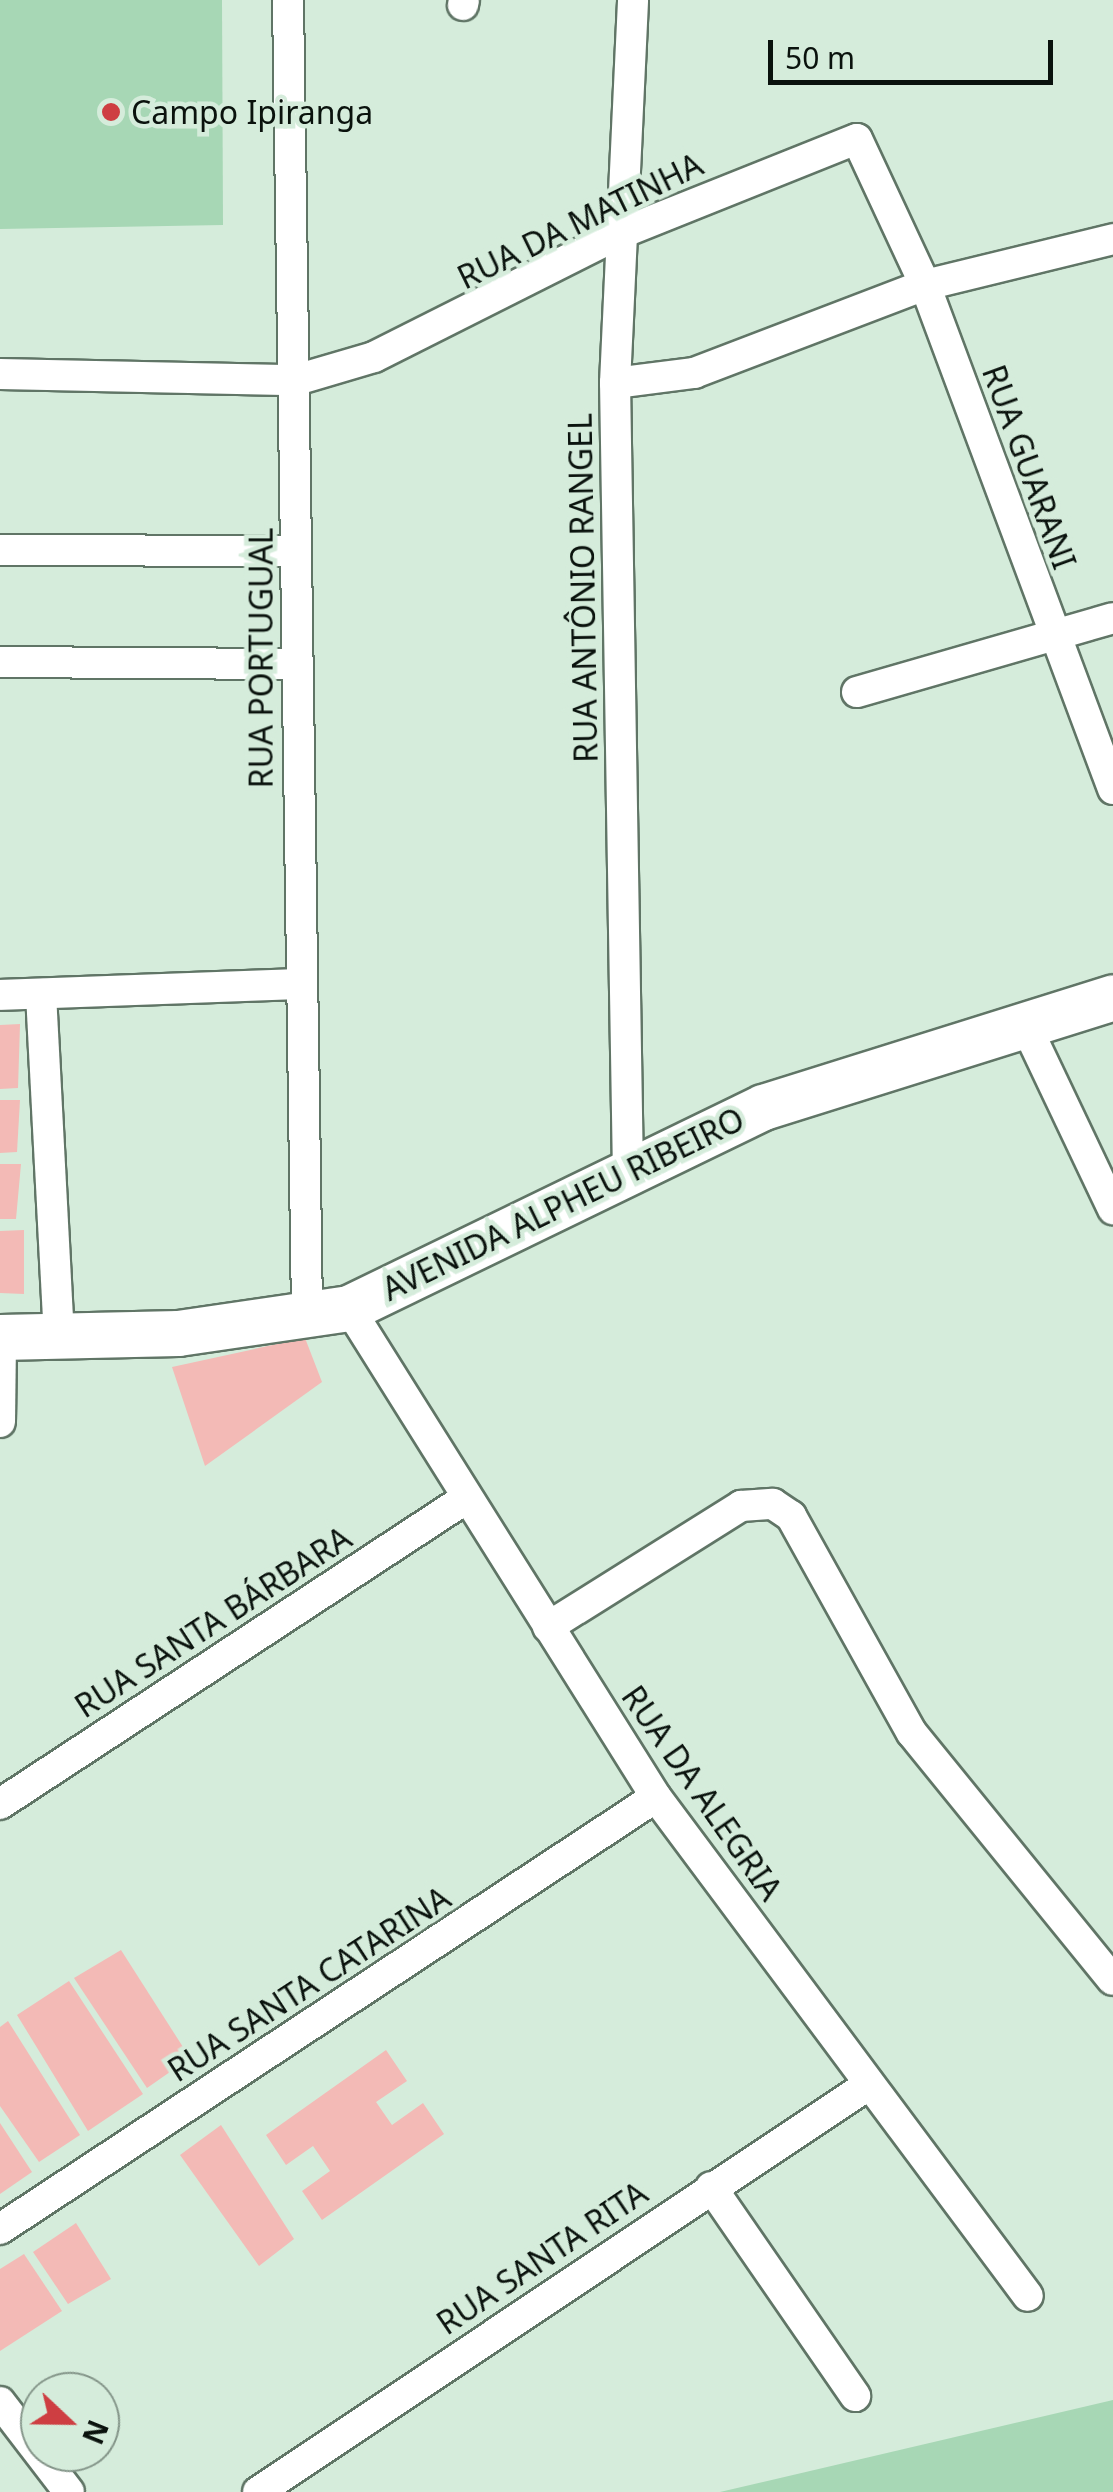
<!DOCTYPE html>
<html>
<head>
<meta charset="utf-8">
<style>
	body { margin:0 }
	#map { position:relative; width:1113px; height:2492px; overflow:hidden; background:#d5ecdb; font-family:"Noto Sans",sans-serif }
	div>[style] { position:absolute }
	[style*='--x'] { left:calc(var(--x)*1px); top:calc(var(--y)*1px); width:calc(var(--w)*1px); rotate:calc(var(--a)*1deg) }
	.green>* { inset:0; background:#a7d7b5 }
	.building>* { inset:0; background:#f3bab6 }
	.roads { filter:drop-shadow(2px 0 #607566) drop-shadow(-2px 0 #607566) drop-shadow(0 2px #607566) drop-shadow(0 -2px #607566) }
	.street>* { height:30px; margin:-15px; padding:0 15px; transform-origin:15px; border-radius:15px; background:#fff }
	.secondary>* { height:45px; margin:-22.5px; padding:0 22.5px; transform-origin:22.5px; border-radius:22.5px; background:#fff }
	.dots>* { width:28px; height:28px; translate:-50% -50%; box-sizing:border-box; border:5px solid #d5ecdb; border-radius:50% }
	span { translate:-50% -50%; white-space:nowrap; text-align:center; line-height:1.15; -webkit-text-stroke:9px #d5ecdb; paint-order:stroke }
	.poi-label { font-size:32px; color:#0a120d }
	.left { translate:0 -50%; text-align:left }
	.street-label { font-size:32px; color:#0a120d }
	.north { position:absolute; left:20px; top:2372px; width:100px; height:100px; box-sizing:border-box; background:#d5ecdb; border:2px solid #849589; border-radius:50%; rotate:112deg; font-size:28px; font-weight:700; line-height:40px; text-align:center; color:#0a120d }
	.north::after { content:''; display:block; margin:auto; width:35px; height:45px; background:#ce3e42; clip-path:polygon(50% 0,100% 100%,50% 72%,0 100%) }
	.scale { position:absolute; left:768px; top:40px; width:285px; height:45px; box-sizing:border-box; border:5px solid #0a120d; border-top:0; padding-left:12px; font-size:30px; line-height:35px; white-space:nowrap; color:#0a120d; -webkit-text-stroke:8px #d5ecdb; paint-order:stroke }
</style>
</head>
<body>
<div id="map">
	<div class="green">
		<div style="clip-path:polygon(0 0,222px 0,223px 225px,0 229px)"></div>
		<div style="clip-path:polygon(1113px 2400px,1113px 2492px,720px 2492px)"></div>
	</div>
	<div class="building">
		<div style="clip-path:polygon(20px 1024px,18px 1088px,0 1089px,0 1025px)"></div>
		<div style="clip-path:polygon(0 1100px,20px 1100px,17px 1152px,0 1153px)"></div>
		<div style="clip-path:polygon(0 1164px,21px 1164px,16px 1219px,0 1219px)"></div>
		<div style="clip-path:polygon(24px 1230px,24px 1294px,0 1293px,0 1231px)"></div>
		<div style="clip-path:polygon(305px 1338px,322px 1382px,205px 1466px,172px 1367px)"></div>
		<div style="clip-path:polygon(121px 1950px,190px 2058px,147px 2088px,74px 1978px)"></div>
		<div style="clip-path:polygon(69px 1981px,143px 2094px,88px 2131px,17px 2015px)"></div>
		<div style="clip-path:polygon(8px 2021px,80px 2135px,39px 2162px,0 2106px,0 2027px)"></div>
		<div style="clip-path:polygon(386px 2050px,407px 2081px,376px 2102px,392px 2125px,423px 2103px,444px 2134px,322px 2220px,302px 2191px,330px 2171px,313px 2146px,286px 2165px,266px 2135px)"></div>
		<div style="clip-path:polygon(0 2123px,32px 2172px,0 2194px)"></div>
		<div style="clip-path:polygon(221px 2125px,294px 2239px,259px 2266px,180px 2155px)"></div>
		<div style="clip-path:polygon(76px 2223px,111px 2279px,68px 2304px,33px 2252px)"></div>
		<div style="clip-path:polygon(24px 2254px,62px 2311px,0 2351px,0 2269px)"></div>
	</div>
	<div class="roads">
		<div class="street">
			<div style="--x:288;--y:0;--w:1316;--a:89.17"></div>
			<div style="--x:463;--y:5;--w:5;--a:-79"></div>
			<div style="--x:0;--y:374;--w:296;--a:1.2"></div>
			<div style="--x:296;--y:380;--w:81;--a:-16.4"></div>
			<div style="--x:374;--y:357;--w:274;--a:-26.7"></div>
			<div style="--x:619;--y:234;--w:256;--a:-21.8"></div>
			<div style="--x:857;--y:139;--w:161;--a:65"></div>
			<div style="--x:925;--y:285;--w:538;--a:69.54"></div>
			<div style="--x:615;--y:383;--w:80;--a:-7.2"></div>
			<div style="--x:694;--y:373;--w:247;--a:-20.9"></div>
			<div style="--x:925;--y:285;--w:194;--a:-13.7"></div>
			<div style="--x:0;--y:550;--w:295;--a:0.2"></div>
			<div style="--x:0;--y:662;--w:295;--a:0.4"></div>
			<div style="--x:857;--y:692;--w:266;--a:-16.1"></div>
			<div style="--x:41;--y:994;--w:347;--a:87"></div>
			<div style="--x:0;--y:995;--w:298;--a:-2.1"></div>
			<div style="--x:1026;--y:1026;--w:203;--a:64.6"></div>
			<div style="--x:628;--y:1174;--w:791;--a:-90.94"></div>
			<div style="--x:615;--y:383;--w:383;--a:-87.3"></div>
			<div style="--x:349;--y:1308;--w:577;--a:57.88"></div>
			<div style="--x:656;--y:1797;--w:622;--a:53.3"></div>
			<div style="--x:0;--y:1422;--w:85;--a:-89.3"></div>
			<div style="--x:548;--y:1627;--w:228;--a:-32.1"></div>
			<div style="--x:741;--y:1506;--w:32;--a:-4"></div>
			<div style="--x:773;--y:1504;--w:22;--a:34"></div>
			<div style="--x:791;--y:1516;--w:248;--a:60.9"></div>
			<div style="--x:912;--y:1733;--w:318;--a:50.9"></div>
			<div style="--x:0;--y:1804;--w:556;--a:-33.26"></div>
			<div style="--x:711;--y:2187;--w:254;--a:55.4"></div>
			<div style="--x:0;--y:2229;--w:785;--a:-33.37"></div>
			<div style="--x:0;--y:2402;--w:113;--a:52.5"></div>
			<div style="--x:258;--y:2492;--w:733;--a:-33.71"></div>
		</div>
		<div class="secondary">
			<div style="--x:0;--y:1337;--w:178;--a:-1.3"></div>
			<div style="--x:178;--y:1333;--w:173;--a:-8.3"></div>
			<div style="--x:349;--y:1308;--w:460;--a:-25.9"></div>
			<div style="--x:763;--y:1107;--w:367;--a:-17.4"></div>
		</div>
	</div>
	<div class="dots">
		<div style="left:111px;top:112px;background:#ce3e42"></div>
	</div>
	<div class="poi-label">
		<span class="left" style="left:131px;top:112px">Campo Ipiranga</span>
	</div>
	<div class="street-label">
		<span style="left:580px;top:221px;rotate:-26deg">RUA DA MATINHA</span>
		<span style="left:1029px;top:467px;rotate:70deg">RUA GUARANI</span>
		<span style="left:583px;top:588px;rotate:-91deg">RUA ANTÔNIO RANGEL</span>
		<span style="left:261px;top:658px;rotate:-90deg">RUA PORTUGUAL</span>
		<span style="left:563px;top:1204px;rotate:-26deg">AVENIDA ALPHEU RIBEIRO</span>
		<span style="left:213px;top:1622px;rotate:-33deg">RUA SANTA BÁRBARA</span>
		<span style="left:702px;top:1793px;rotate:55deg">RUA DA ALEGRIA</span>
		<span style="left:309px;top:1984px;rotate:-33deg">RUA SANTA CATARINA</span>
		<span style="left:542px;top:2258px;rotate:-34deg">RUA SANTA RITA</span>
	</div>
	<div class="north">N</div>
	<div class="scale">50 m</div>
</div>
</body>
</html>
